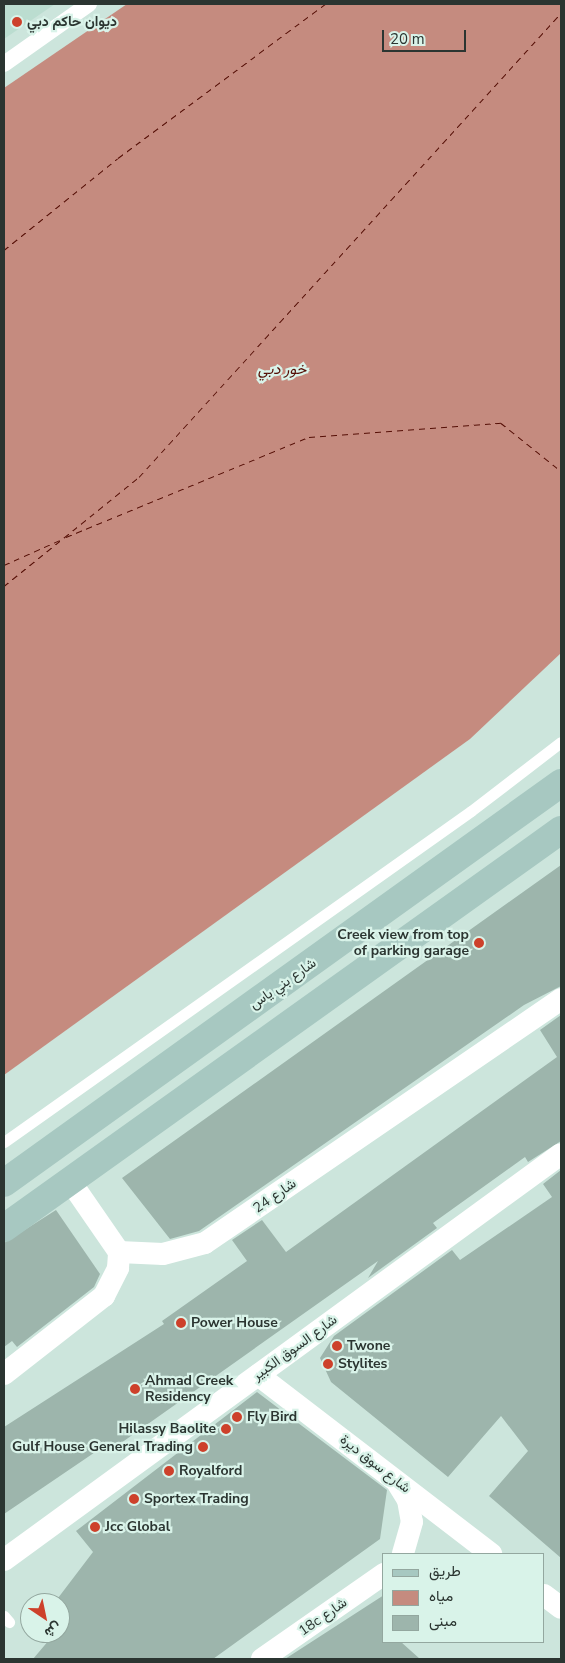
<!DOCTYPE html>
<html>
<head>
<meta charset="utf-8">
<style>
	body { margin:0 }
	#map { position:relative; width:565px; height:1663px; overflow:hidden; background:#cce5dc; font-family:"Nunito Sans",Vazirmatn,sans-serif }
	div>[style] { position:absolute }
	[style*='--x'] { left:calc(var(--x)*1px); top:calc(var(--y)*1px); width:calc(var(--w)*1px); rotate:calc(var(--a)*1deg) }
	.built>* { inset:0; background:#bbddd0 }
	.water>* { inset:0; background:#c58b7f }
	.ferry>* { height:1px; margin-top:-0.5px; transform-origin:0; background:repeating-linear-gradient(90deg,#540d04 0 6px,transparent 0 11px) }
	.building>* { inset:0; background:#9db5ac }
	.service>* { height:11px; margin:-5.5px; padding:0 5.5px; transform-origin:5.5px; border-radius:5.5px; background:#fff }
	.pedestrian>* { height:16px; margin:-8px; padding:0 8px; transform-origin:8px; border-radius:8px; background:#fff }
	.minor>* { height:22px; margin:-11px; padding:0 11px; transform-origin:11px; border-radius:11px; background:#fff }
	.secondary>* { height:28px; margin:-14px; padding:0 14px; transform-origin:14px; border-radius:14px; background:#a7c8c1 }
	.dots>* { width:14px; height:14px; translate:-50% -50%; box-sizing:border-box; border:2px solid #d9f3e9; border-radius:50% }
	span { translate:-50% -50%; white-space:nowrap; text-align:center; line-height:1.15; -webkit-text-stroke:4.5px #d9f3e9; paint-order:stroke }
	.poi-label { font-size:14px; color:#2b3531; font-weight:700 }
	.left { translate:0 -50%; text-align:left }
	.right { translate:-100% -50%; text-align:right }
	.street-label { font-size:14px; color:#2b3531 }
	.water-label { font-size:15px; color:#540d04; font-style:italic }
	.frame { position:absolute; inset:0; border:5px solid #2b3531; pointer-events:none }
	.legend { position:absolute; left:382px; top:1553px; width:162px; height:90px; box-sizing:border-box; background:#d9f3e9; border:1px solid #93a79f; margin:0; padding:6px 9px; list-style:none; font-size:15px; color:#2b3531 }
	.legend li { display:flex; align-items:center; gap:10px; height:25px }
	.legend b { width:25px; border:1px solid #93a79f }
	.north { position:absolute; left:20px; top:1593px; width:50px; height:50px; box-sizing:border-box; background:#d9f3e9; border:1px solid #93a79f; border-radius:50%; rotate:146deg; font-size:14px; font-weight:700; line-height:20px; text-align:center; color:#2b3531 }
	.north::after { content:''; display:block; margin:auto; width:18px; height:22px; background:#cd412b; clip-path:polygon(50% 0,100% 100%,50% 72%,0 100%) }
	.scale { position:absolute; left:382px; top:30px; width:84px; height:22px; box-sizing:border-box; border:2px solid #2b3531; border-top:0; padding-left:6px; font-size:15px; line-height:18px; white-space:nowrap; color:#2b3531; -webkit-text-stroke:4px #d9f3e9; paint-order:stroke }
</style>
</head>
<body>
<div id="map">
	<div class="built">
		<div style="clip-path:polygon(4px 4px,55px 4px,4px 39px)"></div>
	</div>
	<div class="water">
		<div style="clip-path:polygon(127px 4px,561px 4px,561px 653px,470px 739px,4px 1075px,4px 88px)"></div>
	</div>
	<div class="ferry">
		<div style="--x:4;--y:250;--w:146;--a:-38.9"></div>
		<div style="--x:118;--y:158;--w:258;--a:-36.6"></div>
		<div style="--x:66;--y:537;--w:263;--a:-22.4"></div>
		<div style="--x:309;--y:437;--w:193;--a:-4.2"></div>
		<div style="--x:501;--y:423;--w:77;--a:38.7"></div>
		<div style="--x:4;--y:565;--w:61;--a:-24.1"></div>
		<div style="--x:4;--y:586;--w:174;--a:-38.9"></div>
		<div style="--x:139;--y:477;--w:627;--a:-47.71"></div>
	</div>
	<div class="building">
		<div style="clip-path:polygon(561px 865px,561px 986px,524px 1005px,199px 1231px,170px 1239px,122px 1178px)"></div>
		<div style="clip-path:polygon(561px 1015px,561px 1141px,528px 1162px,525px 1157px,433px 1223px,437px 1228px,368px 1278px,378px 1261px,114px 1448px,110px 1442px,4px 1514px,4px 1427px,164px 1324px,162px 1321px,247px 1261px,232px 1240px,262px 1220px,286px 1252px,557px 1057px,540px 1030px)"></div>
		<div style="clip-path:polygon(561px 1170px,561px 1558px,489px 1496px,528px 1451px,501px 1416px,448px 1477px,331px 1382px,320px 1358px,334px 1336px,452px 1250px,460px 1260px,552px 1197px,543px 1184px)"></div>
		<div style="clip-path:polygon(56px 1210px,100px 1274px,94px 1287px,17px 1347px,12px 1341px,4px 1347px,4px 1243px)"></div>
		<div style="clip-path:polygon(257px 1392px,387px 1490px,380px 1539px,213px 1659px,33px 1659px,55px 1633px,60px 1633px,66px 1619px,60px 1603px,55px 1602px,93px 1552px,76px 1531px)"></div>
		<div style="clip-path:polygon(384px 1595px,384px 1642px,401px 1642px,420px 1659px,285px 1659px)"></div>
	</div>
	<div class="service">
		<div style="--x:4;--y:1142;--w:572;--a:-35.33"></div>
		<div style="--x:471;--y:811;--w:113;--a:-37.5"></div>
		<div style="--x:4;--y:1616;--w:8;--a:50"></div>
	</div>
	<div class="pedestrian">
		<div style="--x:4;--y:64;--w:104;--a:-35.2"></div>
	</div>
	<div class="minor">
		<div style="--x:70;--y:1181;--w:86;--a:55.4"></div>
		<div style="--x:119;--y:1252;--w:44;--a:2.6"></div>
		<div style="--x:163;--y:1254;--w:43;--a:-14.7"></div>
		<div style="--x:205;--y:1243;--w:432;--a:-34.4"></div>
		<div style="--x:4;--y:1374;--w:127;--a:-38"></div>
		<div style="--x:104;--y:1296;--w:31;--a:-63"></div>
		<div style="--x:118;--y:1268;--w:16;--a:-86"></div>
		<div style="--x:258;--y:1375;--w:294;--a:37.5"></div>
		<div style="--x:398;--y:1484;--w:19;--a:58"></div>
		<div style="--x:408;--y:1500;--w:22;--a:80"></div>
		<div style="--x:412;--y:1522;--w:33;--a:106"></div>
		<div style="--x:4;--y:1560;--w:689;--a:-36.09"></div>
		<div style="--x:544;--y:1595;--w:21;--a:37"></div>
		<div style="--x:262;--y:1659;--w:149;--a:-34.9"></div>
	</div>
	<div class="secondary">
		<div style="--x:4;--y:1183;--w:686;--a:-35.68"></div>
		<div style="--x:4;--y:1228;--w:685;--a:-35.55"></div>
	</div>
	<div class="dots">
		<div style="left:17px;top:22px;background:#cd412b"></div>
		<div style="left:479px;top:943px;background:#cd412b"></div>
		<div style="left:181px;top:1323px;background:#cd412b"></div>
		<div style="left:337px;top:1346px;background:#cd412b"></div>
		<div style="left:328px;top:1364px;background:#cd412b"></div>
		<div style="left:135px;top:1389px;background:#cd412b"></div>
		<div style="left:237px;top:1417px;background:#cd412b"></div>
		<div style="left:226px;top:1429px;background:#cd412b"></div>
		<div style="left:203px;top:1447px;background:#cd412b"></div>
		<div style="left:169px;top:1471px;background:#cd412b"></div>
		<div style="left:134px;top:1499px;background:#cd412b"></div>
		<div style="left:95px;top:1527px;background:#cd412b"></div>
	</div>
	<div class="poi-label">
		<span class="left" style="left:27px;top:22px">ديوان حاكم دبي</span>
		<span class="right" style="left:469px;top:943px">Creek view from top<br>of parking garage</span>
		<span class="left" style="left:191px;top:1323px">Power House</span>
		<span class="left" style="left:347px;top:1346px">Twone</span>
		<span class="left" style="left:338px;top:1364px">Stylites</span>
		<span class="left" style="left:145px;top:1389px">Ahmad Creek<br>Residency</span>
		<span class="left" style="left:247px;top:1417px">Fly Bird</span>
		<span class="right" style="left:216px;top:1429px">Hilassy Baolite</span>
		<span class="right" style="left:193px;top:1447px">Gulf House General Trading</span>
		<span class="left" style="left:179px;top:1471px">Royalford</span>
		<span class="left" style="left:144px;top:1499px">Sportex Trading</span>
		<span class="left" style="left:105px;top:1527px">Jcc Global</span>
	</div>
	<div class="street-label">
		<span style="left:283px;top:984px;rotate:-35deg">شارع بني ياس</span>
		<span style="left:275px;top:1196px;rotate:-35deg">شارع 24</span>
		<span style="left:295px;top:1348px;rotate:-36deg">شارع السوق الكبير</span>
		<span style="left:375px;top:1464px;rotate:38deg">شارع سوق ديرة</span>
		<span style="left:323px;top:1617px;rotate:-35deg">18c شارع</span>
	</div>
	<div class="water-label">
		<span style="left:282px;top:370px">خور دبي</span>
	</div>
	<div class="frame"></div>
	<ul class="legend">
	<li><b style="height:6px;background:#a7c8c1"></b>طريق</li>
	<li><b style="height:14px;background:#c58b7f"></b>مياه</li>
	<li><b style="height:14px;background:#9db5ac"></b>مبنى</li>
	</ul>
	<div class="north">ش</div>
	<div class="scale">20 m</div>
</div>
</body>
</html>
